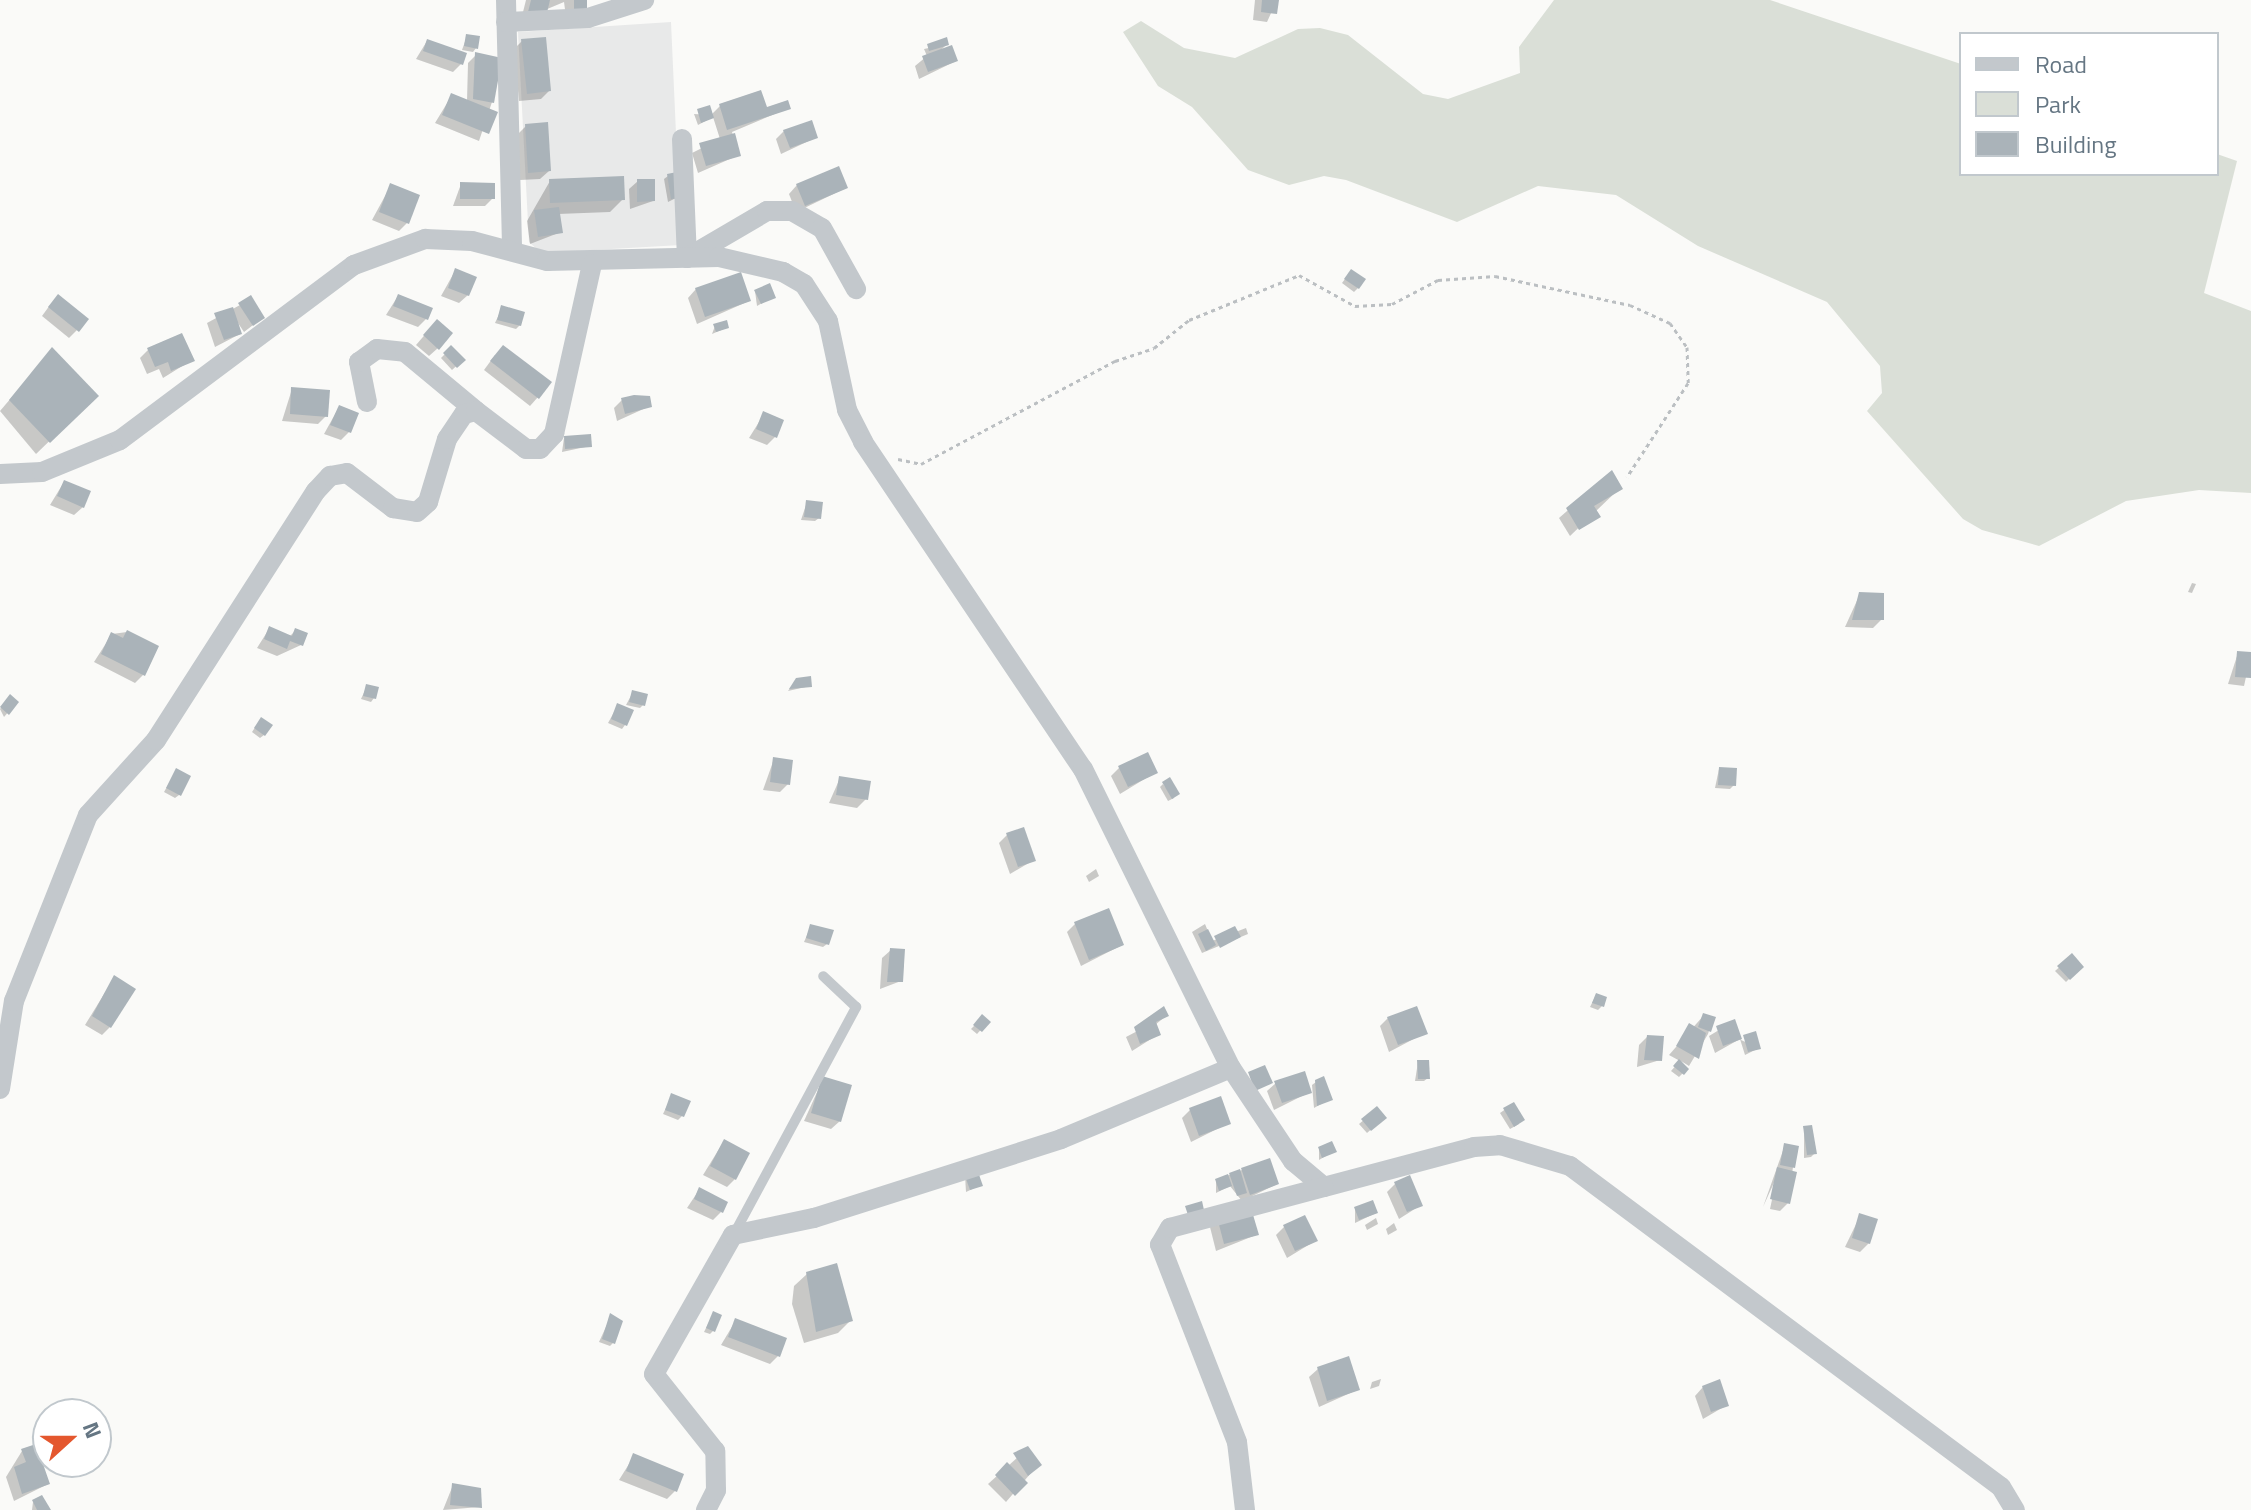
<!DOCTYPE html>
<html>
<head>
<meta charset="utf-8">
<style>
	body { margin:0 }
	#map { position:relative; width:2251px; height:1510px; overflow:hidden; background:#fafaf8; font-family:"Titillium Web",sans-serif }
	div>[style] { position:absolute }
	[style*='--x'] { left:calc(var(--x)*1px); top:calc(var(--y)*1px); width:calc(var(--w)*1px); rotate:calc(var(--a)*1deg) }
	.built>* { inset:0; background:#e8e9e9 }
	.green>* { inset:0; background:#dadfd7 }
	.shadow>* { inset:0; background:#0003 }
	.building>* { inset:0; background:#aab3b9 }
	.path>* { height:3px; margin-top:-1.5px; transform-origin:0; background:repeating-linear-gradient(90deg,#bbbfc2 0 4px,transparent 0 8px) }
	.service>* { height:10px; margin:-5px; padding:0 5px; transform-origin:5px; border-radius:5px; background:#c3c8cc }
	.minor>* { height:20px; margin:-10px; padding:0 10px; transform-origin:10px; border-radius:10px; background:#c3c8cc }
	span { translate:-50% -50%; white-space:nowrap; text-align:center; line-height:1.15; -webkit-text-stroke:8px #fff; paint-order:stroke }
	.legend { position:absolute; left:1959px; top:32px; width:260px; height:144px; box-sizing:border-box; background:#fff; border:2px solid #c1c8cd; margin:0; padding:10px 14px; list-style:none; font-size:24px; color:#657683 }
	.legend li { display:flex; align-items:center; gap:16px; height:40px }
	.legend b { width:40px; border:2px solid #c1c8cd }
	.north { position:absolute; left:32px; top:1398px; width:80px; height:80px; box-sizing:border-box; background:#fff; border:2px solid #c1c8cd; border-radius:50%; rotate:69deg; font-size:22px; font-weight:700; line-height:32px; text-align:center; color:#657683 }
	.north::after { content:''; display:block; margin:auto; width:28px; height:36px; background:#e4572e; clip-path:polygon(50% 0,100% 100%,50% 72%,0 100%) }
</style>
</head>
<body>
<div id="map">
	<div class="built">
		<div style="clip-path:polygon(671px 22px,681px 245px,541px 253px,529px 242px,518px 32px)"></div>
	</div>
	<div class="green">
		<div style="clip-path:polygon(1554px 0,1770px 0,1961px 64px,1961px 174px,2217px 174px,2217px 154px,2237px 161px,2204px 293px,2251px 311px,2251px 493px,2199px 490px,2126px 501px,2039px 546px,1982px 530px,1963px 519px,1867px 411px,1882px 393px,1880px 366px,1827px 302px,1698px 246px,1616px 195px,1538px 186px,1457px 222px,1346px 180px,1324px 176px,1289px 185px,1248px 170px,1192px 107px,1158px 86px,1123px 32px,1141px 21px,1184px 48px,1235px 58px,1298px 29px,1320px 28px,1348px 35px,1423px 94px,1448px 99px,1520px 73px,1519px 47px)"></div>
	</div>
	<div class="shadow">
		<div style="clip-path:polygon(526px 0,585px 0,566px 17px,564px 2px,521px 20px)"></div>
		<div style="clip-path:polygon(1255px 0,1277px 0,1267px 22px,1253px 20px)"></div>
		<div style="clip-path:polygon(467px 36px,476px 48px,473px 52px,462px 50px)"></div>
		<div style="clip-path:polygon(427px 41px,461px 64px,453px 72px,416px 59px)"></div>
		<div style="clip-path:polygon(522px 41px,549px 91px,541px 99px,519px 101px,514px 49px)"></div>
		<div style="clip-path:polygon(947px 44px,940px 51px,956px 61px,919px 79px,915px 66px,927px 56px,924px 49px)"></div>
		<div style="clip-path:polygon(476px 55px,492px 102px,479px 141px,435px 123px,452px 95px,467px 101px,468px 63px)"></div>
		<div style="clip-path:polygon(720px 106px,789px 108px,732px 132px,739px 155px,698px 173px,692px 153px,720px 139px,713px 117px,698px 125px,694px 114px,711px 115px)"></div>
		<div style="clip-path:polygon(526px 126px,549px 171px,540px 179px,520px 180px,518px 134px)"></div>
		<div style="clip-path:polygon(784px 131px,815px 138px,781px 154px,776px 139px)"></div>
		<div style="clip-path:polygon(668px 176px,678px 197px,668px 202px,664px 179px)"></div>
		<div style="clip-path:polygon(550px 181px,623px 199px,610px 212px,558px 214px,561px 232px,530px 244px,527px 221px)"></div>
		<div style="clip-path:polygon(638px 181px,653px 201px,630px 209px,629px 189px)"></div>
		<div style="clip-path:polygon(461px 184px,493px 198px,485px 206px,453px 206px)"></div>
		<div style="clip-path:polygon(391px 185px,407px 223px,399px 231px,372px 220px)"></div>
		<div style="clip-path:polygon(797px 185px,846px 188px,796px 212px,789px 194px)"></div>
		<div style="clip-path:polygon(455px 271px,468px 295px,459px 303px,441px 296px)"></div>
		<div style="clip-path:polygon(1348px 275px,1358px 288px,1354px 292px,1342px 283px)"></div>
		<div style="clip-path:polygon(696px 289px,749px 301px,697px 324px,688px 298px)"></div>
		<div style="clip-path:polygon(755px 291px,773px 297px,757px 306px)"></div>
		<div style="clip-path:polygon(398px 296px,426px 319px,418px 327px,386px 315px)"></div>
		<div style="clip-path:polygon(50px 305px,77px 330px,69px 338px,42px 316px)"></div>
		<div style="clip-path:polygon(240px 305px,262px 318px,244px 332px,238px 323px,240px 334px,215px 347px,207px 323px)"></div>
		<div style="clip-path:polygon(502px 308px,520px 325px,516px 329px,495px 323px)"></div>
		<div style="clip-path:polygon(715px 326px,726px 328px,712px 334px)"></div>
		<div style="clip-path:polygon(429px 330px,438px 348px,429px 356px,416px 345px)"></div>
		<div style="clip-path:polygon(451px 348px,463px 360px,452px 370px,441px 358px)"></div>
		<div style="clip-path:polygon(52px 350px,96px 396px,36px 454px,0 411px)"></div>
		<div style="clip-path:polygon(148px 350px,192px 360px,163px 378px,159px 369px,147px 374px,140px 358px)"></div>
		<div style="clip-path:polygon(495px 355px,538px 397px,530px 406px,484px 370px)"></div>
		<div style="clip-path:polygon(292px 389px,326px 416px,318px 424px,282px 421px)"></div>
		<div style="clip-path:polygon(622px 400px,650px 406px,617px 421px,614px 408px)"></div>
		<div style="clip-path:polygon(339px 407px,349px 432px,341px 440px,324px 434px)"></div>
		<div style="clip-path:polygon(764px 414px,775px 437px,767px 445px,749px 438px)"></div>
		<div style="clip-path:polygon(564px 438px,590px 446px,562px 452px)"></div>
		<div style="clip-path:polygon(1611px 473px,1620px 488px,1570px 536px,1559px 518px)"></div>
		<div style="clip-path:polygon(64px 482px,83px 507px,74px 515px,50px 505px)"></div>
		<div style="clip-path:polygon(807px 502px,819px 518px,815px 521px,801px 520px)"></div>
		<div style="clip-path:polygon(2196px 584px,2192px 593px,2188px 592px,2192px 583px)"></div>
		<div style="clip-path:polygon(1860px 594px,1882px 619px,1873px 628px,1845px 627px)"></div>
		<div style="clip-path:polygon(269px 629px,289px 637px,296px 630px,301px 645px,277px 656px,257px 648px)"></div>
		<div style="clip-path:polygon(127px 632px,143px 675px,135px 683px,94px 662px,112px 634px)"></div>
		<div style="clip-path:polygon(2238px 653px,2251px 654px,2244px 686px,2228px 684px)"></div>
		<div style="clip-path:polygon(793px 684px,810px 686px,788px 691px)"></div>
		<div style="clip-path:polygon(367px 686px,374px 698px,371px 702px,361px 699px)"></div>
		<div style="clip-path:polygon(633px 692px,643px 705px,640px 708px,626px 705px)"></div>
		<div style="clip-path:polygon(10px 697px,17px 702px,4px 717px,0 709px)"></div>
		<div style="clip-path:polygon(618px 705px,625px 725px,622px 729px,608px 723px)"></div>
		<div style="clip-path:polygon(258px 723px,264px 735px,260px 738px,252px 732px)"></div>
		<div style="clip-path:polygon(774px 759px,788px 784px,780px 792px,763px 790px)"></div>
		<div style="clip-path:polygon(1119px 768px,1156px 772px,1120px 794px,1111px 776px)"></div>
		<div style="clip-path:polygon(1719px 769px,1734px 785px,1730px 789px,1715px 788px)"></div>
		<div style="clip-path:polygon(176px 771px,179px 795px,175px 798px,164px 792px)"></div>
		<div style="clip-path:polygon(840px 778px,866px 799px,857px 808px,829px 803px)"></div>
		<div style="clip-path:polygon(1163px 784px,1174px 798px,1168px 801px,1160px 787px)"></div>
		<div style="clip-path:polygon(1007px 835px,1034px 860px,1010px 874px,999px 843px)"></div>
		<div style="clip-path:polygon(1096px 869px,1099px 876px,1089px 882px,1086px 876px)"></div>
		<div style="clip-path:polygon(1075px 924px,1122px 945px,1081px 966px,1067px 932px)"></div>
		<div style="clip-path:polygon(1205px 924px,1212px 941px,1246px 928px,1248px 934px,1202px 953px,1192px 932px)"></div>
		<div style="clip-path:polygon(811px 926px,827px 944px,823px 947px,804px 942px)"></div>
		<div style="clip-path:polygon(891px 950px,901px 981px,880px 989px,882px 958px)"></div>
		<div style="clip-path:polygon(2072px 956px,2081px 967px,2066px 982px,2055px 971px)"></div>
		<div style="clip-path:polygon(114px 978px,110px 1027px,102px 1035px,85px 1025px)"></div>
		<div style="clip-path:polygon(1596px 995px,1602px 1006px,1598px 1010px,1590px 1007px)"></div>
		<div style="clip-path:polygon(1704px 1015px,1713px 1018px,1708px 1034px,1689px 1066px,1681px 1061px,1687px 1069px,1679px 1077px,1671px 1071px,1680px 1061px,1669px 1055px)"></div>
		<div style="clip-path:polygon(1166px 1016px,1155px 1025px,1159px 1034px,1132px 1051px,1126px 1037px)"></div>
		<div style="clip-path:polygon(983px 1017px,988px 1022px,977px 1034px,971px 1029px)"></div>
		<div style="clip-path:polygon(1388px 1018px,1425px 1033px,1389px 1052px,1380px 1026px)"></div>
		<div style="clip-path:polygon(1734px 1021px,1741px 1040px,1759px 1048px,1745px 1055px,1740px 1039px,1715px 1053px,1709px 1036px)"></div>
		<div style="clip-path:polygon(1647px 1037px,1660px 1060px,1637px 1067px,1639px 1045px)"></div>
		<div style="clip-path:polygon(1418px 1062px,1428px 1078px,1424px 1081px,1415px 1081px)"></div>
		<div style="clip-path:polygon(823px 1079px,840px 1121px,831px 1129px,804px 1121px)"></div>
		<div style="clip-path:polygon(1316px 1082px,1330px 1099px,1314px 1108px,1312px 1085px)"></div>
		<div style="clip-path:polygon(1276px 1083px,1310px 1092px,1274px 1110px,1267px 1091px)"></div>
		<div style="clip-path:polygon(672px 1095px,682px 1116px,678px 1120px,663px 1114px)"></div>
		<div style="clip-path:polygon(1513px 1104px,1519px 1124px,1510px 1129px,1500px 1113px)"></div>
		<div style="clip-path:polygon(1377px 1109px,1384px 1118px,1367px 1133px,1359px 1124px)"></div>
		<div style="clip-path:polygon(1190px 1110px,1229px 1123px,1191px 1142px,1182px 1118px)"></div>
		<div style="clip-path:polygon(1804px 1128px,1815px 1153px,1811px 1157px,1804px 1158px)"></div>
		<div style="clip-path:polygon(724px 1141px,735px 1179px,727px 1187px,703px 1175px)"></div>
		<div style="clip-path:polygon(1785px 1145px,1793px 1167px,1788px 1203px,1780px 1211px,1770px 1209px,1777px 1176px,1763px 1207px)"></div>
		<div style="clip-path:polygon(1319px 1148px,1334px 1151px,1319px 1160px)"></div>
		<div style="clip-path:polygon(1242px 1170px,1277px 1184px,1242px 1201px,1230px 1186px,1216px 1193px,1216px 1180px)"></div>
		<div style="clip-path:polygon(965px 1175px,981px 1185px,966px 1192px)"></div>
		<div style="clip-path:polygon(1395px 1184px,1421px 1205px,1399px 1219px,1387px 1192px)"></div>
		<div style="clip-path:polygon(699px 1190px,721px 1212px,713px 1220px,687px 1208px)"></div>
		<div style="clip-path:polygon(1355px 1209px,1376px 1213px,1355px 1223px)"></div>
		<div style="clip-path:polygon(1860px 1216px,1869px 1243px,1860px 1252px,1845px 1247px)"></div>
		<div style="clip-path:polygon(1376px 1218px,1378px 1224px,1367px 1230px,1365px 1225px)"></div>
		<div style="clip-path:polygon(1218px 1219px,1256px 1235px,1216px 1251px,1210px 1227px)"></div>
		<div style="clip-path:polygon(1394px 1223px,1397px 1230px,1388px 1235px,1386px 1229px)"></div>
		<div style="clip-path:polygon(1284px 1227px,1315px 1241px,1287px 1258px,1276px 1235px)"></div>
		<div style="clip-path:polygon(807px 1274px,851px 1320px,838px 1333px,804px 1343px,792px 1304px,794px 1286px)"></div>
		<div style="clip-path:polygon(713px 1314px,713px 1331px,710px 1334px,704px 1332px)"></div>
		<div style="clip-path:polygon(611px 1316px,613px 1343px,610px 1346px,599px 1342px)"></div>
		<div style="clip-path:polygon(736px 1320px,778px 1356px,770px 1364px,721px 1345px)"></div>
		<div style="clip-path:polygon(1318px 1369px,1357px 1390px,1319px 1407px,1309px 1377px)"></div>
		<div style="clip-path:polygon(1381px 1379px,1379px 1386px,1370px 1389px,1372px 1382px)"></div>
		<div style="clip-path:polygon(1703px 1387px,1727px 1405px,1703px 1419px,1695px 1396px)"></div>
		<div style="clip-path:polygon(1028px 1448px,1031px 1473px,1006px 1502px,988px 1484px)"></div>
		<div style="clip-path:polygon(22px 1451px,48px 1484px,14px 1501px,6px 1477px)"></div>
		<div style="clip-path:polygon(634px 1456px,675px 1491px,667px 1499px,619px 1480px)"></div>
		<div style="clip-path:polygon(453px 1485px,480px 1507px,443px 1510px)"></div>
		<div style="clip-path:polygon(33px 1502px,48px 1510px,32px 1510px)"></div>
	</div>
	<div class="building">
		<div style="clip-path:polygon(531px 0,550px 0,546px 17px,528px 12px)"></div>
		<div style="clip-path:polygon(574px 0,587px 0,587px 10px,574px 10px)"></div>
		<div style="clip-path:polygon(1262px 0,1279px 0,1277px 14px,1261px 12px)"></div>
		<div style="clip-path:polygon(466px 34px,480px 36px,478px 49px,464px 46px)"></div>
		<div style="clip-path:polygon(546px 37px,551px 91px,527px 94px,521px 39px)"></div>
		<div style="clip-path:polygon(947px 37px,949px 45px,929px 51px,927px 44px)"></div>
		<div style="clip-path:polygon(427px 39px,467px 53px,463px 65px,423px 51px)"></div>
		<div style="clip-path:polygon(952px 45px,958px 61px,928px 72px,922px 56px)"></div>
		<div style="clip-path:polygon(475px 52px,502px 58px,494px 103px,473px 99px)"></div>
		<div style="clip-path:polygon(761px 90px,767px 107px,788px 100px,791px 109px,727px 130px,719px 104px)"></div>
		<div style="clip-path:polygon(451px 93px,498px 112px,489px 134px,442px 115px)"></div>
		<div style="clip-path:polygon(710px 105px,714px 118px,701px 123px,697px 109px)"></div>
		<div style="clip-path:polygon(812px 120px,818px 138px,790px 148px,783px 130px)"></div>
		<div style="clip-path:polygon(548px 122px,551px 171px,528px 173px,525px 124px)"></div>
		<div style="clip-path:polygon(735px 133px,741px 156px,706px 166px,699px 143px)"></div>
		<div style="clip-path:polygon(839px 166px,848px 188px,805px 206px,796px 184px)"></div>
		<div style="clip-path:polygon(677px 172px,680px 198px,671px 199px,667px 174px)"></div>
		<div style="clip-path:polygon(624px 176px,625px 200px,550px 203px,549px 179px)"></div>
		<div style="clip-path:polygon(637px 179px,655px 179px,655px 201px,637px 202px)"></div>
		<div style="clip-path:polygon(460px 182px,495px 183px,495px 199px,460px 199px)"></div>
		<div style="clip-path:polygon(390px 183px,420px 195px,409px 224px,379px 212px)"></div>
		<div style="clip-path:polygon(559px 207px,563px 233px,538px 237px,534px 210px)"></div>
		<div style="clip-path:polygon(455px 268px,477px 277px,469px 296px,448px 288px)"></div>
		<div style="clip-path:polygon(1351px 269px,1366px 279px,1359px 289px,1344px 279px)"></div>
		<div style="clip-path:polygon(741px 272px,751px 301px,705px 317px,695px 288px)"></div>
		<div style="clip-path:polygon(770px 283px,776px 298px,761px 304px,754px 290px)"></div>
		<div style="clip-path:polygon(58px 294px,89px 319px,79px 332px,48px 307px)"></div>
		<div style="clip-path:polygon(398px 294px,433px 308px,428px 320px,393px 306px)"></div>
		<div style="clip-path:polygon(251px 295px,265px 318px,253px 326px,238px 303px)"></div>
		<div style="clip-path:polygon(501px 305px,525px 312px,521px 326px,497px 320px)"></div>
		<div style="clip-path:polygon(233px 307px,242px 334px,224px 340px,214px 313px)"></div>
		<div style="clip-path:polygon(437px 319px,453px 333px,439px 350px,423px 335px)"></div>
		<div style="clip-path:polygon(727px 320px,729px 328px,716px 332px,713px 324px)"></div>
		<div style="clip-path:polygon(182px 333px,195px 361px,171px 371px,168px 362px,155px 367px,147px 348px)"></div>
		<div style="clip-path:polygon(451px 345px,466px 360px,457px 368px,443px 353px)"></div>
		<div style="clip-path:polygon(503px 345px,552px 382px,539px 399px,490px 361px)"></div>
		<div style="clip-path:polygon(52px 347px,99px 396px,50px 443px,9px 400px)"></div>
		<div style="clip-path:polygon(291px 387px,330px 390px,328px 417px,290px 414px)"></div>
		<div style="clip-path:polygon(634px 395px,650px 396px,652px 407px,625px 414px,621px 398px)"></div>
		<div style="clip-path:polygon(339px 405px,359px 413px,351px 433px,330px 425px)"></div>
		<div style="clip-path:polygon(763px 411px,784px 420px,777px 438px,756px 429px)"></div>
		<div style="clip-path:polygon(591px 434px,592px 447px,565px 449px,564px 436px)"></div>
		<div style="clip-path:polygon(1612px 470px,1623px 489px,1594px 506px,1601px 517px,1579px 530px,1566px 508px)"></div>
		<div style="clip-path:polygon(64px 480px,91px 491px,84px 508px,57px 496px)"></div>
		<div style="clip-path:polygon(806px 500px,823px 502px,821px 519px,804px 517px)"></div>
		<div style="clip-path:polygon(1859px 592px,1884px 593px,1884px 620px,1852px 620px)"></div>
		<div style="clip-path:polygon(269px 626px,292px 636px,295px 628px,308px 633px,303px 646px,290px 641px,287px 649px,264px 639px)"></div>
		<div style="clip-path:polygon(127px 630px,159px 646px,145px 676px,101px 654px,111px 632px,123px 638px)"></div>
		<div style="clip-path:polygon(2237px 651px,2251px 652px,2251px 678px,2235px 677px)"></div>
		<div style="clip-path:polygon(811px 676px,812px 687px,789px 689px,796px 678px)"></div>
		<div style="clip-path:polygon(366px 684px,379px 687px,376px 699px,363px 696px)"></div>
		<div style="clip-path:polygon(632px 690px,648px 694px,645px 706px,629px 702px)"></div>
		<div style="clip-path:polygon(10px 694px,19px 702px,9px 715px,0 707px)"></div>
		<div style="clip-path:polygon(617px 703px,634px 710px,627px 726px,611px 719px)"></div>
		<div style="clip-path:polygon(261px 717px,273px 725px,265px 736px,254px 728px)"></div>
		<div style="clip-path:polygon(1148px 752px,1158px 773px,1128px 787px,1118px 766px)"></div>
		<div style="clip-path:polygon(773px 757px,793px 760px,790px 785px,770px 782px)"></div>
		<div style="clip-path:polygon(1719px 767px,1737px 768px,1736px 786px,1718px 785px)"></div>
		<div style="clip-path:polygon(176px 768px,191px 776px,181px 796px,166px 788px)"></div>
		<div style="clip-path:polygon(839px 776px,871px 781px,868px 800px,836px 795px)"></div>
		<div style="clip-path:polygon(1170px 777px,1180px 794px,1172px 799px,1162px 782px)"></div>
		<div style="clip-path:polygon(1024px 827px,1036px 861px,1018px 867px,1006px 833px)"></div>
		<div style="clip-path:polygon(1109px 908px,1124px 945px,1089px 960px,1074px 922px)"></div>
		<div style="clip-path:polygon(810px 924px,834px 930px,829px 945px,806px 938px)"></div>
		<div style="clip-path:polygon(1235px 926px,1241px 937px,1220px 948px,1214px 936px)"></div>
		<div style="clip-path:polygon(1208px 929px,1216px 945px,1206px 951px,1198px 934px)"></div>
		<div style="clip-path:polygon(890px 948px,905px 949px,903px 982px,887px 982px)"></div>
		<div style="clip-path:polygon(2072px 953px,2084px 967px,2070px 980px,2057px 966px)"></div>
		<div style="clip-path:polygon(114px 975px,136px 989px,111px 1028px,92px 1016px)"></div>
		<div style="clip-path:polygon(1596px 993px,1607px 997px,1604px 1007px,1592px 1003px)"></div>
		<div style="clip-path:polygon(1164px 1006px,1169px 1016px,1156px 1022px,1161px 1035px,1140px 1044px,1134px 1027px)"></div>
		<div style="clip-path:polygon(1417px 1006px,1428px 1034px,1398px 1045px,1387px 1017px)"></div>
		<div style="clip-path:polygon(1703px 1013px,1716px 1017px,1711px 1032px,1698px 1027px)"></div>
		<div style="clip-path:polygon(982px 1014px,991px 1022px,982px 1032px,973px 1025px)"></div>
		<div style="clip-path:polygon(1735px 1019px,1742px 1039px,1723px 1046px,1716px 1026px)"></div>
		<div style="clip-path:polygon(1689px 1023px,1706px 1033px,1699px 1059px,1676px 1046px)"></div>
		<div style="clip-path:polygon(1756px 1031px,1761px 1049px,1748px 1052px,1743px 1035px)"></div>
		<div style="clip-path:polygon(1647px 1035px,1664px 1036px,1662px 1061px,1644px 1060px)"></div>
		<div style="clip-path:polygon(1679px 1059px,1689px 1069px,1684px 1075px,1673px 1066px)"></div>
		<div style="clip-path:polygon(1417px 1060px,1429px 1060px,1430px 1079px,1418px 1079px)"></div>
		<div style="clip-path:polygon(1265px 1065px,1273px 1083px,1255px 1091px,1248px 1072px)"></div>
		<div style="clip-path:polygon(1305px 1071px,1312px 1093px,1282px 1103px,1274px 1081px)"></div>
		<div style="clip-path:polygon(822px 1076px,852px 1085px,841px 1122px,811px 1113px)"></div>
		<div style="clip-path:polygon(1324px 1076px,1333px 1100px,1317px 1106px,1315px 1080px)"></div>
		<div style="clip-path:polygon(671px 1093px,691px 1101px,684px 1117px,665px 1110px)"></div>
		<div style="clip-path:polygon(1221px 1096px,1231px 1124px,1199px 1136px,1189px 1108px)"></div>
		<div style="clip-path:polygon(1514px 1102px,1525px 1120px,1514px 1127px,1503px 1108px)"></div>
		<div style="clip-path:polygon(1377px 1106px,1387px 1118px,1371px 1131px,1361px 1119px)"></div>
		<div style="clip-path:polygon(1812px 1125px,1817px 1154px,1807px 1155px,1803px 1126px)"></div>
		<div style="clip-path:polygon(724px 1139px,750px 1153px,736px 1180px,710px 1166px)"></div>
		<div style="clip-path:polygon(1332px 1141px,1337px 1152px,1322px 1158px,1318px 1147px)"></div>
		<div style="clip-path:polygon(1784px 1143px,1799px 1146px,1795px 1168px,1780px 1165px)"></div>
		<div style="clip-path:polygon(1270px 1158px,1279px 1184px,1250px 1195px,1241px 1168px)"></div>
		<div style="clip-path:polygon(1777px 1167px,1797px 1172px,1790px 1204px,1770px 1199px)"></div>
		<div style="clip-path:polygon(977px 1169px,983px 1186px,970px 1190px,964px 1173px)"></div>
		<div style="clip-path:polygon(1240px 1169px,1247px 1193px,1237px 1196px,1229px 1173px)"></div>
		<div style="clip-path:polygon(1228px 1174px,1232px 1186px,1219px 1191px,1215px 1179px)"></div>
		<div style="clip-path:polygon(1410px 1175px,1423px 1206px,1407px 1212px,1394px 1182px)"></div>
		<div style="clip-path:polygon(699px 1187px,728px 1202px,723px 1213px,694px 1199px)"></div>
		<div style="clip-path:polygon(1373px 1200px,1378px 1213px,1359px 1220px,1354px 1207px)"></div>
		<div style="clip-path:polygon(1202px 1201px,1204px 1210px,1188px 1215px,1185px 1206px)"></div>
		<div style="clip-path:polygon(1251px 1208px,1259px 1235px,1224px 1244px,1217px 1217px)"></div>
		<div style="clip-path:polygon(1859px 1213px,1878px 1219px,1870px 1244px,1852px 1238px)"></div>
		<div style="clip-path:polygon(1305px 1215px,1318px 1241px,1295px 1251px,1283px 1225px)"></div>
		<div style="clip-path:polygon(837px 1263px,853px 1321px,816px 1332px,806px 1272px)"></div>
		<div style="clip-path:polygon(713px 1311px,722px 1315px,715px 1332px,706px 1328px)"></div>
		<div style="clip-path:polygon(610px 1313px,623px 1321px,615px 1344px,602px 1339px)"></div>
		<div style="clip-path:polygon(735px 1318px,787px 1338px,780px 1357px,728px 1337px)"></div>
		<div style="clip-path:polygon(1349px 1356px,1360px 1390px,1327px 1401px,1317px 1367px)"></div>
		<div style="clip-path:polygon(1720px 1379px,1729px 1406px,1711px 1412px,1702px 1386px)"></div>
		<div style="clip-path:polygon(36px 1444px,50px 1484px,22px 1494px,14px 1467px,26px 1462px,21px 1449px)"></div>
		<div style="clip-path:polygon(1028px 1446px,1042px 1465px,1028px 1476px,1013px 1453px)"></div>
		<div style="clip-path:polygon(633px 1453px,684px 1474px,677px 1492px,626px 1471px)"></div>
		<div style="clip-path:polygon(1007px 1462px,1028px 1483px,1015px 1496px,995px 1475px)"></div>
		<div style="clip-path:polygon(452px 1483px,481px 1488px,482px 1508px,450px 1505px)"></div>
		<div style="clip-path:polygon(42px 1495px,51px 1510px,37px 1510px,32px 1500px)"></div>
	</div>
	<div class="path">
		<div style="--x:898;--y:459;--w:24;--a:12"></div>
		<div style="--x:921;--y:464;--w:220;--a:-28"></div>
		<div style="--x:1115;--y:361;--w:41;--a:-18.4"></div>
		<div style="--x:1154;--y:348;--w:45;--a:-38.7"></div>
		<div style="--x:1189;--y:320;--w:119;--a:-22.2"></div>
		<div style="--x:1299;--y:275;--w:64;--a:29"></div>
		<div style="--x:1355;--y:306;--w:37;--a:-3"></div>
		<div style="--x:1392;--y:304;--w:52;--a:-27.6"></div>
		<div style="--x:1438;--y:280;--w:57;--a:-4"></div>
		<div style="--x:1495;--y:276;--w:138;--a:12.1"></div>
		<div style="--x:1630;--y:305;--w:44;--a:24.2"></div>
		<div style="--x:1670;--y:323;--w:29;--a:55"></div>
		<div style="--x:1687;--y:347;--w:36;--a:88"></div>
		<div style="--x:1688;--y:383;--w:112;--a:123"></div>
	</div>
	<div class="service">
		<div style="--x:734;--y:1234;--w:258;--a:-61.7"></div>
		<div style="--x:856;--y:1007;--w:45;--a:-136.8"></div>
	</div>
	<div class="minor">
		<div style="--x:506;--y:0;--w:251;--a:88.6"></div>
		<div style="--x:506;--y:22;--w:82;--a:-2.8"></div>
		<div style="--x:588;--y:18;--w:59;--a:-17.8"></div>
		<div style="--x:682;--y:139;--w:119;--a:87.6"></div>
		<div style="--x:687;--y:258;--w:93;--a:-30.4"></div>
		<div style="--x:767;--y:211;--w:25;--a:0"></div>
		<div style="--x:792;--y:211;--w:34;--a:30"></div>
		<div style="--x:822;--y:228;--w:70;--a:60.9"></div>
		<div style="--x:367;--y:402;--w:41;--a:-101.3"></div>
		<div style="--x:359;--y:362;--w:22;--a:-36"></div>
		<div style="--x:377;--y:349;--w:28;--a:6"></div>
		<div style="--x:405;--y:352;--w:92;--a:39.7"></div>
		<div style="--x:0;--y:474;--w:42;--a:-2.7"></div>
		<div style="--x:42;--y:472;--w:84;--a:-22.3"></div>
		<div style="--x:120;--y:440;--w:292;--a:-36.8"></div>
		<div style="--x:354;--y:265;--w:76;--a:-20.1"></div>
		<div style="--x:425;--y:239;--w:47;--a:2.4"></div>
		<div style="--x:472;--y:241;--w:78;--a:14.9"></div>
		<div style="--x:547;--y:261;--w:172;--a:-1.3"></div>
		<div style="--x:719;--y:257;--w:66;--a:13.2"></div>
		<div style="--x:783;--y:272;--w:24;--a:30"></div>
		<div style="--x:804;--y:284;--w:44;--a:57"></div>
		<div style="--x:828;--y:321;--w:91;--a:77.9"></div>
		<div style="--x:847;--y:410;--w:36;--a:63"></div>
		<div style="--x:863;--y:442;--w:394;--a:56.1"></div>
		<div style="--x:1083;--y:769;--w:334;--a:63.7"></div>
		<div style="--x:1231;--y:1068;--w:112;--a:56.3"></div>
		<div style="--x:1293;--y:1161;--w:40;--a:40"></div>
		<div style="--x:1324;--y:1187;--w:155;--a:-14.9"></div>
		<div style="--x:1474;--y:1147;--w:26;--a:-4"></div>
		<div style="--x:1500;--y:1145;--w:73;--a:16.7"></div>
		<div style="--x:1570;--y:1166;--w:537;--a:36.68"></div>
		<div style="--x:2001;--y:1487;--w:27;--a:59"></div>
		<div style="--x:0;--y:1089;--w:89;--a:-81"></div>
		<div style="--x:14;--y:1001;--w:200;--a:-68.3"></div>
		<div style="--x:88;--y:815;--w:101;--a:-47.8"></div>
		<div style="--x:156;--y:740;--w:296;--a:-57.3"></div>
		<div style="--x:316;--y:491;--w:21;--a:-47"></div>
		<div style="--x:330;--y:476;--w:17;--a:-10"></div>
		<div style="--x:347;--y:473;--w:58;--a:37.3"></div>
		<div style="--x:393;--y:508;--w:24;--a:9"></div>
		<div style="--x:417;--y:512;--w:15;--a:-42"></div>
		<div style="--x:428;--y:502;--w:66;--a:-73.2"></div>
		<div style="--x:447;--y:439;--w:30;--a:-56"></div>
		<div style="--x:464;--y:414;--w:12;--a:-14"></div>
		<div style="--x:476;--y:411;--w:63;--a:37.2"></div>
		<div style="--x:526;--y:449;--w:14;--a:0"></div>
		<div style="--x:540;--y:449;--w:21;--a:-47"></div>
		<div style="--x:554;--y:434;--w:174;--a:-77.4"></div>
		<div style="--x:706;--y:1510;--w:22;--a:-63"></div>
		<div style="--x:716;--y:1490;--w:39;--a:-91"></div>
		<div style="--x:715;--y:1451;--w:98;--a:-128.4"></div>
		<div style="--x:654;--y:1374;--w:160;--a:-60.4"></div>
		<div style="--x:733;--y:1235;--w:83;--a:-11.9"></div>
		<div style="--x:814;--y:1218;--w:259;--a:-17.7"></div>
		<div style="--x:1061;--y:1139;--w:184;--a:-22.7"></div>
		<div style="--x:1245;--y:1510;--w:68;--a:-96.7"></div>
		<div style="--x:1237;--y:1442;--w:212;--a:-111.3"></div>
		<div style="--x:1160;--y:1245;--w:20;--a:-60"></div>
		<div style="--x:1170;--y:1228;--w:159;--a:-14.9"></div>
	</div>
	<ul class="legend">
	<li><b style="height:10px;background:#c3c8cc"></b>Road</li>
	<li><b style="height:22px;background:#dadfd7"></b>Park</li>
	<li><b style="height:22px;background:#aab3b9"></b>Building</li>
	</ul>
	<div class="north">N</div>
</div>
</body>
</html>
